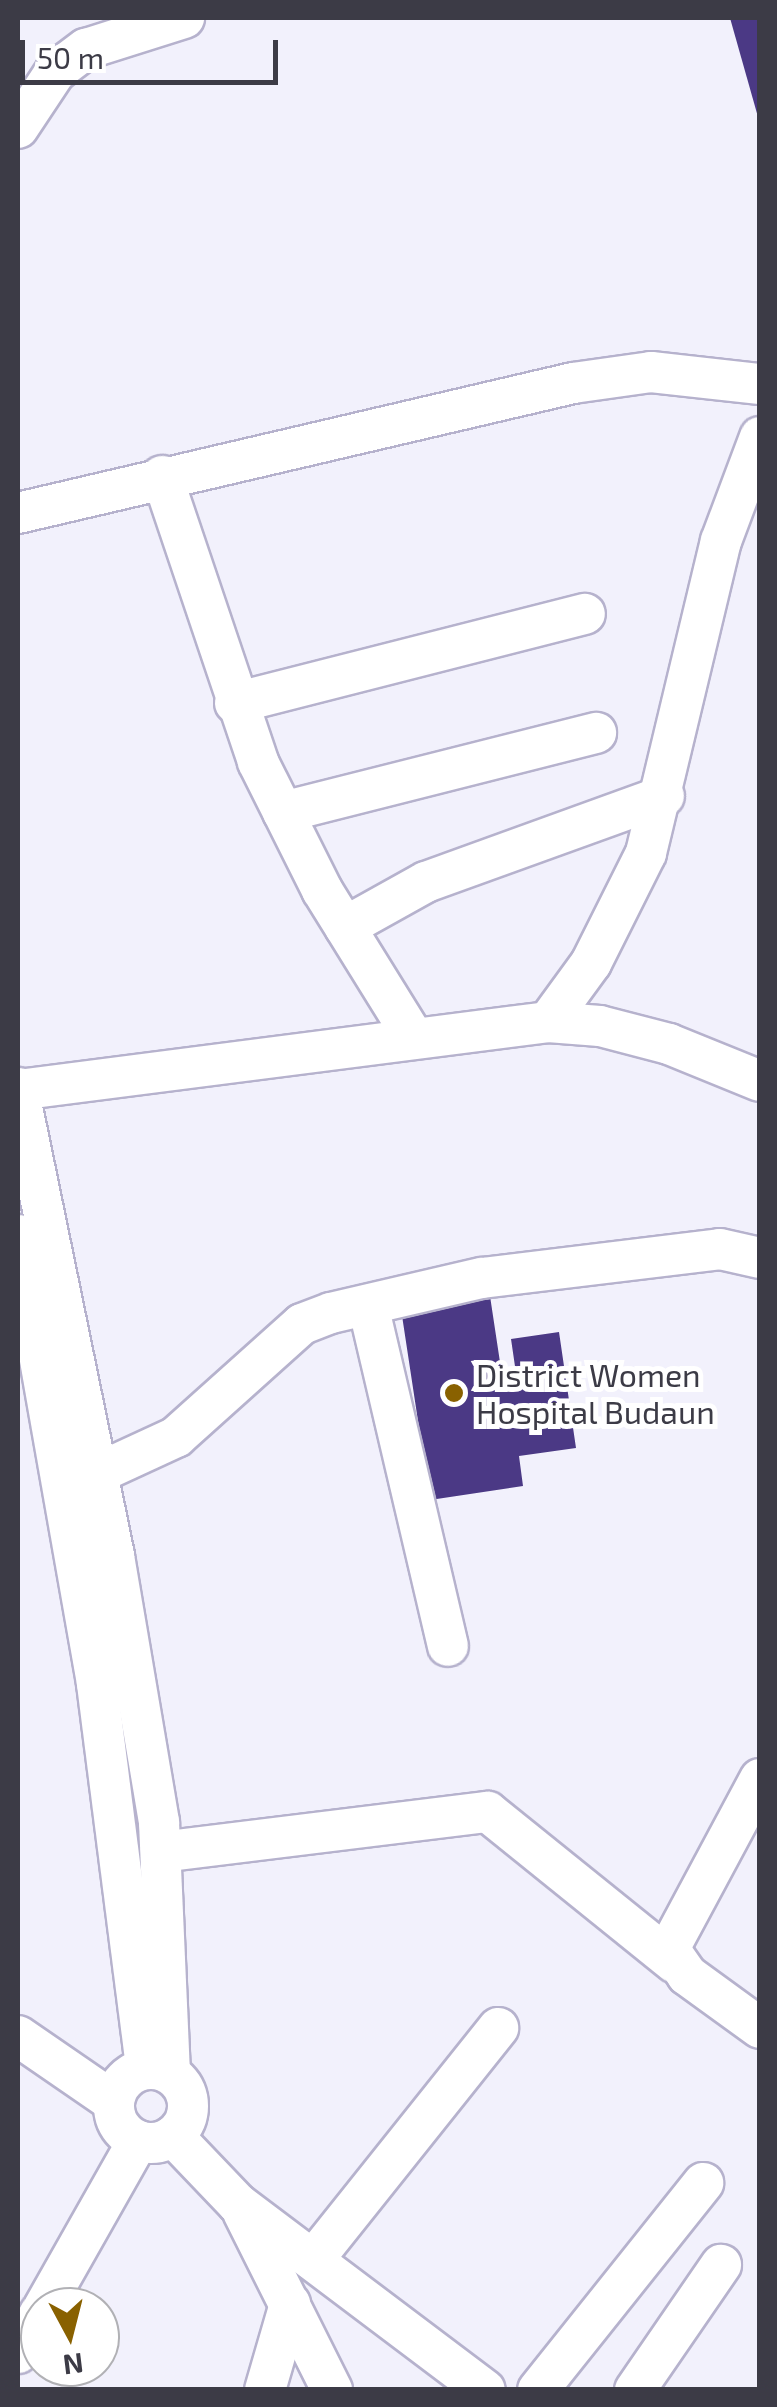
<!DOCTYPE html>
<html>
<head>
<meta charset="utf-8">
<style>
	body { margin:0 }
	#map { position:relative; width:777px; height:2407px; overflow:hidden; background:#f2f1fc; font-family:"Exo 2",sans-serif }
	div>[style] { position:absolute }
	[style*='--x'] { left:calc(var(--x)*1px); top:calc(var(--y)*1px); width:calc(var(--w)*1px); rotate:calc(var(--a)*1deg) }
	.building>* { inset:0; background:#4b3985 }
	.roads { filter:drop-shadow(2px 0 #b6b2cd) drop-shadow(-2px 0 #b6b2cd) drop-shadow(0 2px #b6b2cd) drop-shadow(0 -2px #b6b2cd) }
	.minor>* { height:40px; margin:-20px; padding:0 20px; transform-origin:20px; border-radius:20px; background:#fff }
	.minor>.ring { margin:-20px; padding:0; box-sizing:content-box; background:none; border:40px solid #fff; border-radius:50% }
	.dots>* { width:28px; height:28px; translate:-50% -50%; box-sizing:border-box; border:5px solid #fff; border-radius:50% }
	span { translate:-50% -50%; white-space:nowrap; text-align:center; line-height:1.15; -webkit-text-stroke:10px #fff; paint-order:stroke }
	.poi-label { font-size:32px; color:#3c3b46 }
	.left { translate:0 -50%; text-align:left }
	.frame { position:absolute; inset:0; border:20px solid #3c3b46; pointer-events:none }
	.north { position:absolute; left:20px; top:2287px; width:100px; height:100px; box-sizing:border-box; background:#fff; border:2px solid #b1b1b5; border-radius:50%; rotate:173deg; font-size:28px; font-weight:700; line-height:40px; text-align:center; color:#3c3b46 }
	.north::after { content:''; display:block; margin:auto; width:35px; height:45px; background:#896100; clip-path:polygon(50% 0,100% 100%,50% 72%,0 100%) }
	.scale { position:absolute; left:20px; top:40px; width:258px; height:45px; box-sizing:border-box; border:5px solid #3c3b46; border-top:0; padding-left:12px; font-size:30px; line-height:35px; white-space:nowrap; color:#3c3b46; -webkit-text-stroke:8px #fff; paint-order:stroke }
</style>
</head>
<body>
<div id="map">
	<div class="building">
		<div style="clip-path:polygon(730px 18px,760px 18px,760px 117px,758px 117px)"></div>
		<div style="clip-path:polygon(490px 1296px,503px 1382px,517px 1380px,511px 1339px,559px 1332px,576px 1448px,519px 1456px,523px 1486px,430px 1500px,401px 1309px)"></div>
	</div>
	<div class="roads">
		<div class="minor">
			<div style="--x:18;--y:128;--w:67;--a:-56.5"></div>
			<div style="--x:55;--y:72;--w:39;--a:-37"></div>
			<div style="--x:86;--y:49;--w:103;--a:-17.6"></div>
			<div style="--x:162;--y:476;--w:302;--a:71.4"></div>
			<div style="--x:258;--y:762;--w:143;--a:63.4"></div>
			<div style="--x:322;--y:890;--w:173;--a:58.2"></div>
			<div style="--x:18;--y:513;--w:570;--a:-13.18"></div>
			<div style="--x:573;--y:383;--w:79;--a:-8"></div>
			<div style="--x:651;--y:372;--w:110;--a:6.3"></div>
			<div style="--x:235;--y:703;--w:361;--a:-14.3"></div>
			<div style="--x:283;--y:812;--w:323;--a:-14.2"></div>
			<div style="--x:345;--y:927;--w:93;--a:-29.1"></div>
			<div style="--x:426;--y:882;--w:253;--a:-19.9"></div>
			<div style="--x:548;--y:1022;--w:73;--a:-53.9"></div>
			<div style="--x:591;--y:963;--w:123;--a:-63.4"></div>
			<div style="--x:646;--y:853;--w:321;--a:-76.5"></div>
			<div style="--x:721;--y:541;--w:111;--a:-69.4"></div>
			<div style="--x:18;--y:1088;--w:478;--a:78.4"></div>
			<div style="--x:114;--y:1556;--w:270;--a:80.4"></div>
			<div style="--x:159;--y:1822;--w:252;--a:87.5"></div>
			<div style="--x:18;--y:1090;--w:534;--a:-7.31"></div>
			<div style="--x:548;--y:1022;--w:52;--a:4.4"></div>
			<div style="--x:600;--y:1026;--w:71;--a:14.6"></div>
			<div style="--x:669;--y:1044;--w:98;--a:22.1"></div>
			<div style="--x:18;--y:1235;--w:456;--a:80"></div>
			<div style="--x:97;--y:1684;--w:388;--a:82.7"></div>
			<div style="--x:368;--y:1305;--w:350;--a:76.8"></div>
			<div style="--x:98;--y:1473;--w:86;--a:-24.8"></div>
			<div style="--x:176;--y:1437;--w:169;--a:-41.9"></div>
			<div style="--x:302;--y:1324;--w:31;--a:-21"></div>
			<div style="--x:331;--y:1313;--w:155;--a:-13.1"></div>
			<div style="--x:482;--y:1278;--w:240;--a:-6.9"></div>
			<div style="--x:720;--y:1249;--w:41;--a:12.7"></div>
			<div style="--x:760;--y:1779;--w:193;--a:118.2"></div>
			<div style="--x:669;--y:1949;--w:32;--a:55"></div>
			<div style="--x:687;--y:1975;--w:90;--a:36"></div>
			<div style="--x:161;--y:1852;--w:329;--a:-7"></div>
			<div style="--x:488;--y:1812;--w:239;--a:38.9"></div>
			<div style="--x:18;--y:2036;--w:116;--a:34.5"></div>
			<div class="ring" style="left:114px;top:2069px;width:34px;height:34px"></div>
			<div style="--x:173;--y:2136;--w:94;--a:46.3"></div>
			<div style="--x:238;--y:2204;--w:309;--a:37"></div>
			<div style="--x:243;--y:2212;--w:199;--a:63.4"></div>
			<div style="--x:313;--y:2260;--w:297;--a:-51.4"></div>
			<div style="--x:44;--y:2307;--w:191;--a:-60.5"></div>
			<div style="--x:18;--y:2353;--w:46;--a:-61.2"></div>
			<div style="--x:265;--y:2390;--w:90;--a:-73.8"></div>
			<div style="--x:538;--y:2390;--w:265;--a:-51.4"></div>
			<div style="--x:635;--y:2390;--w:152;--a:-55.5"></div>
		</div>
	</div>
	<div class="dots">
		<div style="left:454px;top:1393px;background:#896100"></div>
	</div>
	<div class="poi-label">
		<span class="left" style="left:476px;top:1393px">District Women<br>Hospital Budaun</span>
	</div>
	<div class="frame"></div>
	<div class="north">N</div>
	<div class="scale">50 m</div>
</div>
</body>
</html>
